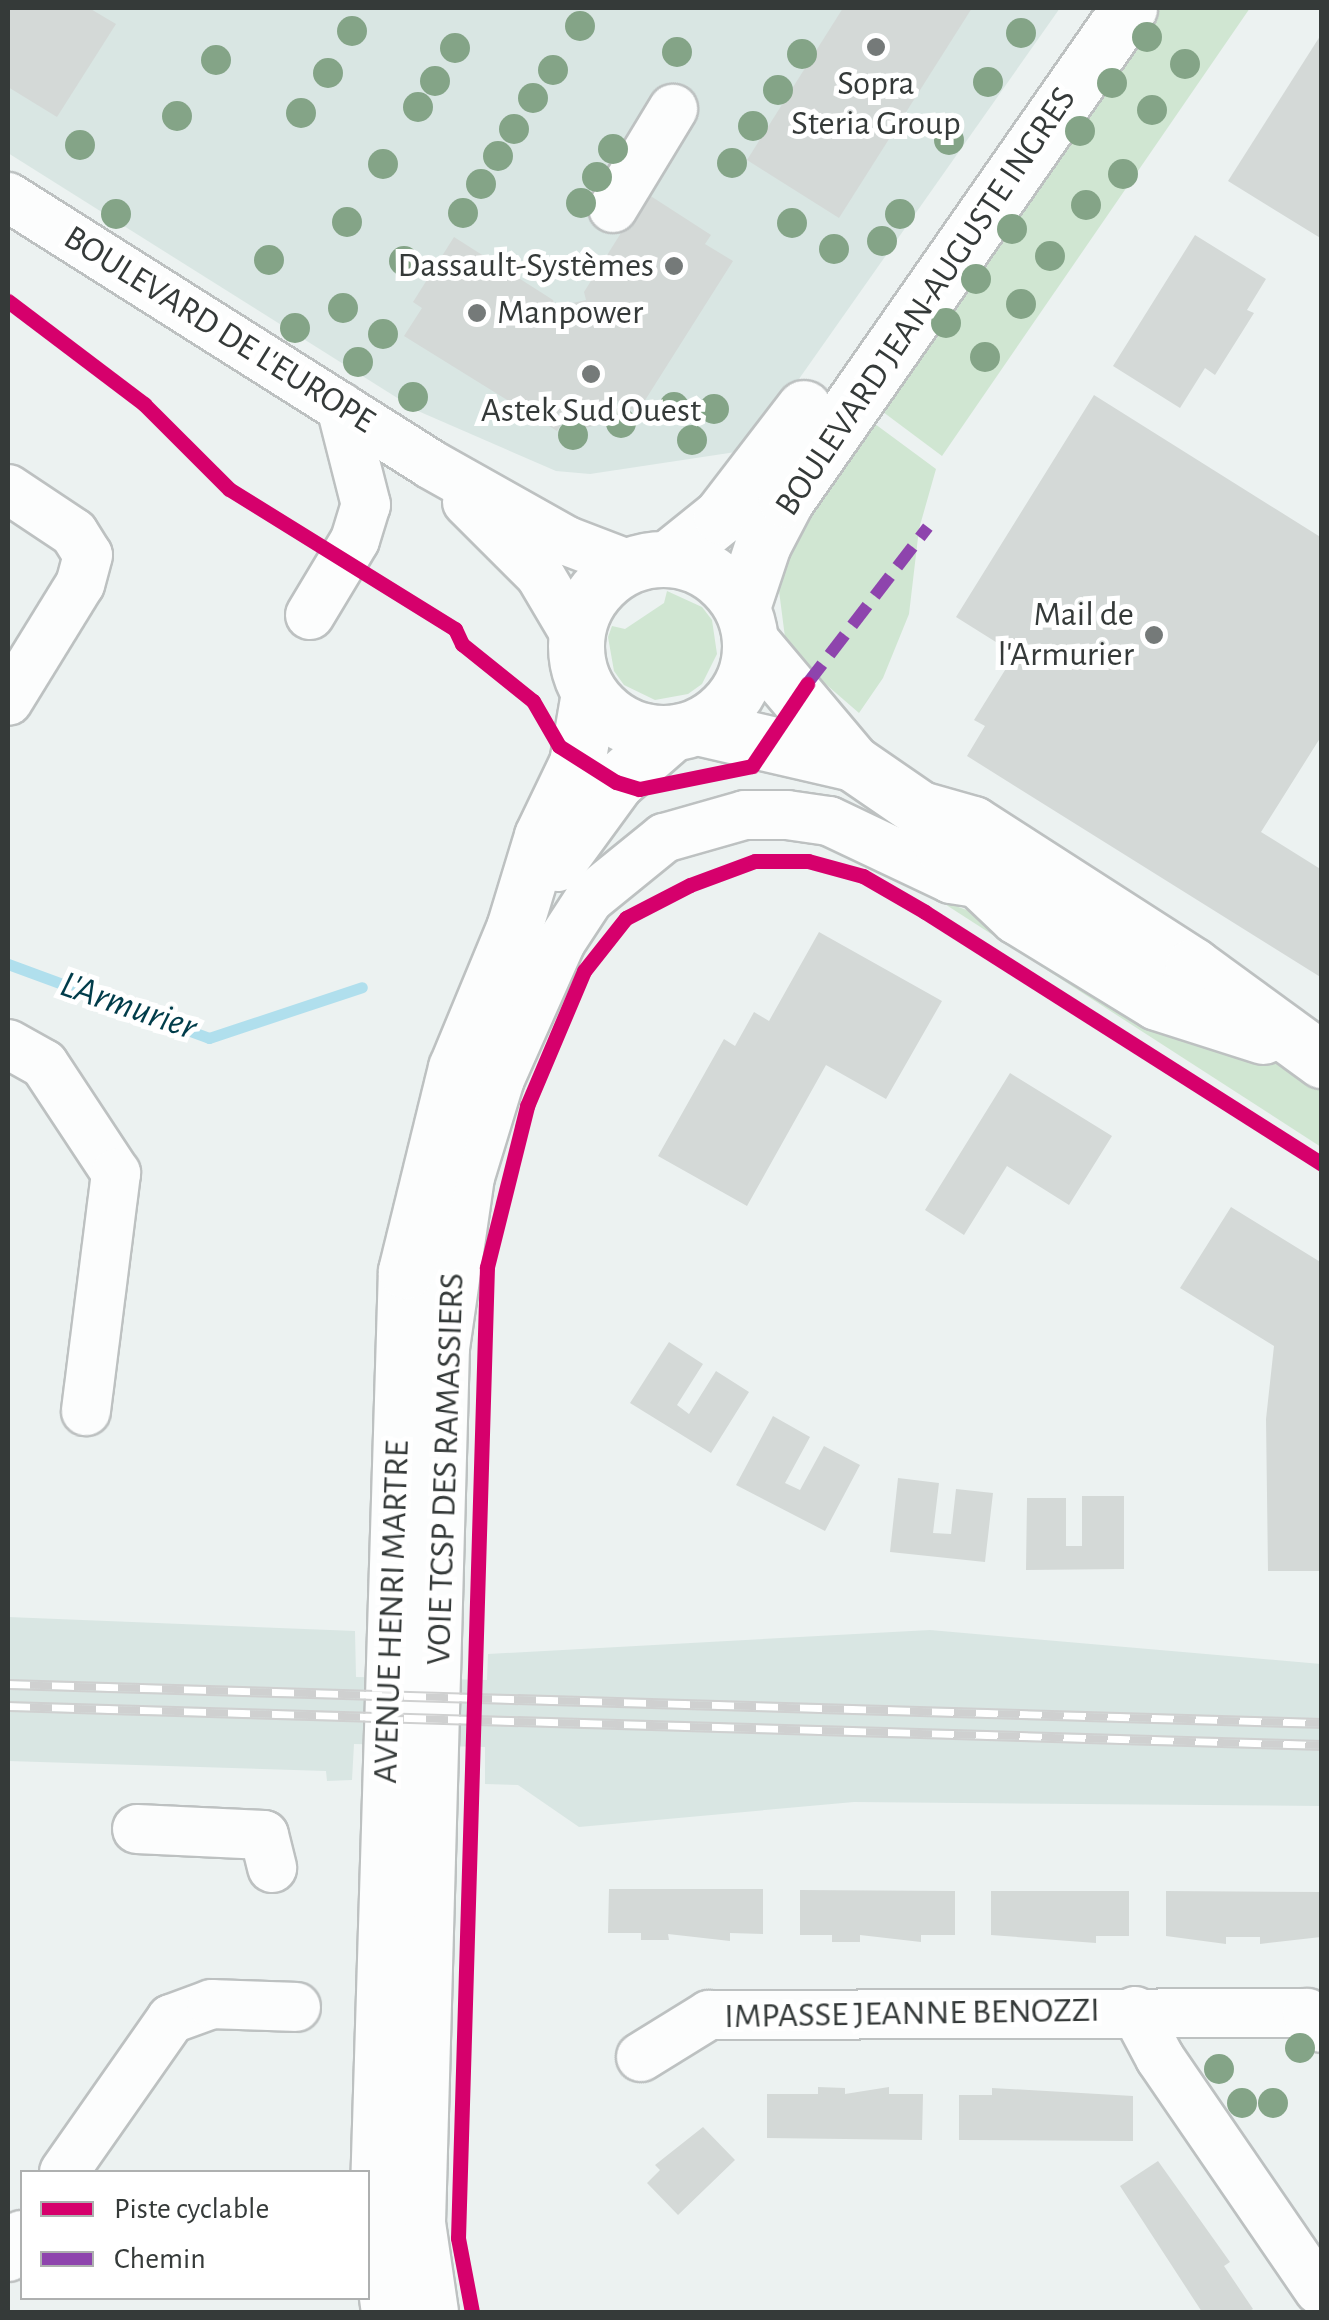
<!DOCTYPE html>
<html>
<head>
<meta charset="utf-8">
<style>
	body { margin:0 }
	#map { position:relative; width:1329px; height:2320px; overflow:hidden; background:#ecf2f1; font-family:"Alegreya Sans",sans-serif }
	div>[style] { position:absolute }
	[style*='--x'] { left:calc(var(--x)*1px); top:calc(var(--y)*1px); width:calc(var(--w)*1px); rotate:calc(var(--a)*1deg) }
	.built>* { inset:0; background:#d9e6e3 }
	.green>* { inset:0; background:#d0e6d2 }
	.stream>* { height:11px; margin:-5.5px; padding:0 5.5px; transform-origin:5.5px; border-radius:5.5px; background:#b0dfed }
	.building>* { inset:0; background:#d4d9d7 }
	.roads { filter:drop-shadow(2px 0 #bdc1c1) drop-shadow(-2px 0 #bdc1c1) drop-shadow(0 2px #bdc1c1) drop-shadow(0 -2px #bdc1c1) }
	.minor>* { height:48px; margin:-24px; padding:0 24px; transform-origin:24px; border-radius:24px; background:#fcfdfd }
	.major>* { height:55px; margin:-27.5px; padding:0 27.5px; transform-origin:27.5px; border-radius:27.5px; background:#fcfdfd }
	.major>.ring { margin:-27.5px; padding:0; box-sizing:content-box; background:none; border:55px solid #fcfdfd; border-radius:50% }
	.rail>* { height:11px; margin-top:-5.5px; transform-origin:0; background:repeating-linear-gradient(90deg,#fff 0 22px,#cfd0d0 0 44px); box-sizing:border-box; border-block:2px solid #cfd0d0 }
	.quiet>* { height:12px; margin-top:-6px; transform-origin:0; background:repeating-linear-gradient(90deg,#8e44ad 0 25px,transparent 0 37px) }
	.cycleway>* { height:15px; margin:-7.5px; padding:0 7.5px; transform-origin:7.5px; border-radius:7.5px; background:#d6006c }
	.trees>* { width:30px; height:30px; margin:-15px; border-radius:50%; background:#84a487 }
	.dots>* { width:28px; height:28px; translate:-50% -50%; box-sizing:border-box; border:5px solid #fff; border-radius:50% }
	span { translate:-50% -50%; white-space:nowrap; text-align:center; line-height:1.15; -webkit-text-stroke:10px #fff; paint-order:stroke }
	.poi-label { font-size:35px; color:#353a39 }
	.right { translate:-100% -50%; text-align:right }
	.left { translate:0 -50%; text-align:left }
	.street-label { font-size:35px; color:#353a39 }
	.water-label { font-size:38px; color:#003c4a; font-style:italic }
	.frame { position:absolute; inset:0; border:10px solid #353a39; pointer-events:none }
	.legend { position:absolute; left:20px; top:2170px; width:350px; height:130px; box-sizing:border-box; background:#fff; border:2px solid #aeb0b0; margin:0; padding:12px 18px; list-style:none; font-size:30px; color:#353a39 }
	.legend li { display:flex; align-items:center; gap:20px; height:50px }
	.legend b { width:50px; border:2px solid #aeb0b0 }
</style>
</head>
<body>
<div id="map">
	<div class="built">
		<div style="clip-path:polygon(8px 8px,1060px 8px,749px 450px,590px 474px,556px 471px,418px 411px,8px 153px)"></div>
		<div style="clip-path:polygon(8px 1617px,355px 1631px,356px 1677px,487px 1680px,488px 1654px,930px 1630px,1321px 1664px,1321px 1806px,854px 1802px,579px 1827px,518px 1785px,485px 1784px,485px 1747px,354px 1744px,352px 1780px,327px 1781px,326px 1771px,8px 1761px)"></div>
	</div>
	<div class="green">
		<div style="clip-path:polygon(1146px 8px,1250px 8px,942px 456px,871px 403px)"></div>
		<div style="clip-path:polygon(871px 421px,936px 469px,919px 529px,909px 614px,883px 678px,859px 713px,821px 680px,816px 684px,786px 645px,778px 583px,807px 516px)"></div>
		<div style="clip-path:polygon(667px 591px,702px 607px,712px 620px,717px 654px,702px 684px,688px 694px,655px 700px,624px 685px,614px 671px,608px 637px,612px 626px,625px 629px,664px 603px)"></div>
		<div style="clip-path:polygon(937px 899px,980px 915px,1321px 1084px,1321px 1147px)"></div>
	</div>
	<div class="stream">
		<div style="--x:8;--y:964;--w:214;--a:20.2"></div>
		<div style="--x:209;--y:1038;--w:161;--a:-18.4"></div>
	</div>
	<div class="building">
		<div style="clip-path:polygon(8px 8px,89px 8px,116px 24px,57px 117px,8px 87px)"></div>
		<div style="clip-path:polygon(843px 8px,972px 8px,839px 218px,747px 160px)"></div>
		<div style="clip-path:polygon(1322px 33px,1322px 239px,1228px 181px)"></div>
		<div style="clip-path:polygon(646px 193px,711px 235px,705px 244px,733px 261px,637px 413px,604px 392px,611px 422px,585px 428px,578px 398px,557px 431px,404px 336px,422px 308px,413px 302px,454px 237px,553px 300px,555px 307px,586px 300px,584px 292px)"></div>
		<div style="clip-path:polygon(1195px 235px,1266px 279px,1247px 310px,1254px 313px,1215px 375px,1205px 368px,1180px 408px,1113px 366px)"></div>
		<div style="clip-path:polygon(1094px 395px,1322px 538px,1322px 735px,1261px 832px,1322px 870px,1322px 978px,967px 756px,985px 726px,974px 720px,1015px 654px,956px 617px)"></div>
		<div style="clip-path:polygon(819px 932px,942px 1001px,886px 1099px,826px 1065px,747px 1206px,658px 1156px,724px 1039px,735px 1046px,754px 1012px,769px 1021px)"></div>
		<div style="clip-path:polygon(1010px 1073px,1112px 1136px,1069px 1205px,1007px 1166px,964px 1235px,925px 1210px)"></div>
		<div style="clip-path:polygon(1231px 1207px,1322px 1263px,1322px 1571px,1268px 1571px,1266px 1419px,1274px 1346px,1180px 1288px)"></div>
		<div style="clip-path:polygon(669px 1342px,703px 1364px,677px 1405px,689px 1414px,716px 1371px,749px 1392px,711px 1453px,630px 1403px)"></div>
		<div style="clip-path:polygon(773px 1416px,810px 1437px,785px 1483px,800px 1490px,824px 1446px,860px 1465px,825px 1531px,736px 1485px)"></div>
		<div style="clip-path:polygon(898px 1478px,939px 1483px,933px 1533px,951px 1534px,956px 1489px,993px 1493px,985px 1562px,890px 1552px)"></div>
		<div style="clip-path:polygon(1082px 1496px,1124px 1496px,1124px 1569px,1026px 1570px,1027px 1498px,1066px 1498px,1066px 1546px,1082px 1546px)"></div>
		<div style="clip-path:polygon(609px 1889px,763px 1889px,763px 1934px,730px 1933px,730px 1941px,668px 1934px,669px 1940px,641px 1940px,641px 1933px,608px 1933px)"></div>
		<div style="clip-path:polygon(800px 1890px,955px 1891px,955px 1935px,921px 1935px,921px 1942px,860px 1935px,860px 1942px,832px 1942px,832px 1935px,800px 1935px)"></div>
		<div style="clip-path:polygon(991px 1891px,1129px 1891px,1129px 1936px,1096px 1936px,1096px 1943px,991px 1935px)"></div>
		<div style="clip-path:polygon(1166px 1891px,1321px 1892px,1321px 1937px,1260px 1944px,1260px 1937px,1226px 1937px,1226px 1944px,1166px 1936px)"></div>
		<div style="clip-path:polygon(818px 2087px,845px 2088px,845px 2094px,889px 2087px,889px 2094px,923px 2094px,922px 2140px,767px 2138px,767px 2094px,818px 2094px)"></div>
		<div style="clip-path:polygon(992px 2088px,1133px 2096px,1133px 2141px,959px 2140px,959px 2095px,992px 2095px)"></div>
		<div style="clip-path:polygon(703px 2127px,735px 2160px,678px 2215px,647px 2183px,660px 2170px,655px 2165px)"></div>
		<div style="clip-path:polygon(1158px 2161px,1230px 2262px,1224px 2266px,1253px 2309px,1248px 2312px,1202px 2312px,1120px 2186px)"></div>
	</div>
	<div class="roads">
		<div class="minor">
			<div style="--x:8;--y:197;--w:499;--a:32.3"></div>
			<div style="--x:430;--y:464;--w:157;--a:29.3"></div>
			<div style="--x:567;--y:541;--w:67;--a:20.9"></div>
			<div style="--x:613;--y:208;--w:116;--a:-58.8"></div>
			<div style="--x:8;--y:489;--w:79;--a:33.7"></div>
			<div style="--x:74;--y:533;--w:26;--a:58"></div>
			<div style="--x:88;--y:555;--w:30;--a:105"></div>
			<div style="--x:80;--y:584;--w:137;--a:121.6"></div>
			<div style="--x:467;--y:502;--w:103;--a:45"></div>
			<div style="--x:540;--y:575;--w:71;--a:59.5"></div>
			<div style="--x:310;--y:615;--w:87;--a:-59"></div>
			<div style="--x:355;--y:540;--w:37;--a:-73"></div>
			<div style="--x:366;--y:505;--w:101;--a:-104.3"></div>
			<div style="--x:8;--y:1044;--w:41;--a:29.1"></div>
			<div style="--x:44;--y:1064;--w:131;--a:56.6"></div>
			<div style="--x:116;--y:1173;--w:240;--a:97.2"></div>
			<div style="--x:137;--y:1829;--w:127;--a:2.7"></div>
			<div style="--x:264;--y:1835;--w:34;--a:76"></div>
			<div style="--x:1135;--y:2011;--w:53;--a:62"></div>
			<div style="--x:1160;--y:2058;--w:281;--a:55.6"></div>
			<div style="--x:641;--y:2057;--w:80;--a:-31.7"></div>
			<div style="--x:709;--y:2015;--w:598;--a:-0.19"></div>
			<div style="--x:1307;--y:2013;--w:21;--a:45"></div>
			<div style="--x:64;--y:2172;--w:187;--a:-55"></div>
			<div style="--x:171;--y:2019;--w:44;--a:-20.1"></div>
			<div style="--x:212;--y:2004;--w:84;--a:2"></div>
			<div style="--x:8;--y:2257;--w:26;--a:-58"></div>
			<div style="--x:434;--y:2312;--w:90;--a:-98.3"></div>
			<div style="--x:421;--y:2223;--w:875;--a:-88.43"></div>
			<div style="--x:445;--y:1348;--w:173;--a:-81.7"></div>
			<div style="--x:470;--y:1177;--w:102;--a:-73"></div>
			<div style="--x:500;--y:1079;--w:150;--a:-66"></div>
			<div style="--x:561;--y:942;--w:51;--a:-56.9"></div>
			<div style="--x:589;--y:899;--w:97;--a:-39.1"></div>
			<div style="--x:664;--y:838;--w:84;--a:-15.9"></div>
			<div style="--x:745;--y:815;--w:42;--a:0"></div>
			<div style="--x:787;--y:815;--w:42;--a:8.1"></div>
			<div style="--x:829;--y:821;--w:135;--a:25.4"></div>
			<div style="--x:951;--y:879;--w:26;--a:9"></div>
		</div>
		<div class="major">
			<div style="--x:669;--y:558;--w:67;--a:-38.9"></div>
			<div style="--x:721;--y:516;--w:136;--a:-52.5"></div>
			<div class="ring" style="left:576px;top:559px;width:119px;height:119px"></div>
			<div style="--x:742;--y:607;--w:66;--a:-71.6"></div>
			<div style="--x:763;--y:544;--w:50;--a:-62.4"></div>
			<div style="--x:786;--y:500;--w:600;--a:-55.12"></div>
			<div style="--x:751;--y:642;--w:158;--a:49.9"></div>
			<div style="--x:853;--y:763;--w:81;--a:34.5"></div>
			<div style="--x:920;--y:809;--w:55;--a:15.8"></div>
			<div style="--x:973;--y:824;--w:262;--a:32.8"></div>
			<div style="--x:1193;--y:966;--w:160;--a:36.1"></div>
			<div style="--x:697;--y:727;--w:160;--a:13"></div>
			<div style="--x:920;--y:809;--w:41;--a:59"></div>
			<div style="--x:941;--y:844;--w:105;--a:43.5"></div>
			<div style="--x:1017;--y:916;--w:164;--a:31.6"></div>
			<div style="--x:1157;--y:1002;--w:111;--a:17.8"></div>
			<div style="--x:557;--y:863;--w:100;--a:-53.9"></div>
			<div style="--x:616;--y:782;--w:74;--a:-41.2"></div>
			<div style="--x:389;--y:2312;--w:90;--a:-97.7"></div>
			<div style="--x:377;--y:2223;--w:952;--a:-88.26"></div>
			<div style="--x:406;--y:1271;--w:209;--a:-76.2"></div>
			<div style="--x:456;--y:1068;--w:152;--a:-67.5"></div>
			<div style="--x:514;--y:928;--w:96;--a:-73.1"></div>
			<div style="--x:542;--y:836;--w:81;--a:-64.4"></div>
			<div style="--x:577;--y:763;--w:71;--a:-80.3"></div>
		</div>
	</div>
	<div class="rail">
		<div style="--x:8;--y:1684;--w:1315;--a:1.7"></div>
		<div style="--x:8;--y:1706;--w:1315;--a:1.7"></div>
	</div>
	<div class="quiet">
		<div style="--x:807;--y:684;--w:198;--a:-52.4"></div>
	</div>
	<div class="cycleway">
		<div style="--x:8;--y:301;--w:171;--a:37.1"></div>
		<div style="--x:144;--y:404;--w:120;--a:45"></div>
		<div style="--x:229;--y:489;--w:266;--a:31.8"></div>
		<div style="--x:455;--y:629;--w:17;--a:65"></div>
		<div style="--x:462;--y:644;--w:91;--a:38.8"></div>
		<div style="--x:533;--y:701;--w:52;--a:60"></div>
		<div style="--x:559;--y:746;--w:67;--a:32.3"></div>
		<div style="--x:616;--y:782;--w:24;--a:17"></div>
		<div style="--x:639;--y:789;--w:115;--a:-11.5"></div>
		<div style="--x:752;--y:766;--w:99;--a:-56.1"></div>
		<div style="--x:472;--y:2312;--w:75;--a:-100.7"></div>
		<div style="--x:458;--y:2238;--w:971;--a:-88.29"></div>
		<div style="--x:487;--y:1267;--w:166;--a:-76"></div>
		<div style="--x:527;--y:1106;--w:147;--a:-67.1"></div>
		<div style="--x:584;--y:971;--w:68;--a:-51.6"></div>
		<div style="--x:626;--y:918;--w:72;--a:-27.3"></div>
		<div style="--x:690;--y:885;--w:69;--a:-20.3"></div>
		<div style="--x:755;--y:861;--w:53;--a:0"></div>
		<div style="--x:808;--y:861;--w:57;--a:15.3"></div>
		<div style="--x:863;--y:876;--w:72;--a:30.1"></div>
		<div style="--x:925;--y:912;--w:470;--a:32.4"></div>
	</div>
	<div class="trees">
		<div style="left:580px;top:26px"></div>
		<div style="left:352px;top:31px"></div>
		<div style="left:1021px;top:33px"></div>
		<div style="left:1147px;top:37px"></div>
		<div style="left:455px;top:48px"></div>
		<div style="left:677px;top:52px"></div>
		<div style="left:802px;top:54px"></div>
		<div style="left:216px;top:60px"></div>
		<div style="left:1185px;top:64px"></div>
		<div style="left:553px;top:70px"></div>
		<div style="left:328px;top:73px"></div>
		<div style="left:435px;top:81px"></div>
		<div style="left:988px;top:82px"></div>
		<div style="left:1112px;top:83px"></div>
		<div style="left:778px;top:90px"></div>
		<div style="left:533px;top:98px"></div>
		<div style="left:418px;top:107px"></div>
		<div style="left:1152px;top:110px"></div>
		<div style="left:301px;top:113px"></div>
		<div style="left:177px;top:116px"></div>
		<div style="left:753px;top:126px"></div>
		<div style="left:514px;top:129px"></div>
		<div style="left:1080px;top:131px"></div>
		<div style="left:949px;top:140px"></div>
		<div style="left:80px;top:145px"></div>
		<div style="left:613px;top:149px"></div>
		<div style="left:498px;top:156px"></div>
		<div style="left:732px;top:163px"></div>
		<div style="left:383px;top:164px"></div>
		<div style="left:1123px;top:174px"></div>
		<div style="left:597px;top:177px"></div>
		<div style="left:481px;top:184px"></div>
		<div style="left:581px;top:203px"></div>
		<div style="left:1086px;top:205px"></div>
		<div style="left:463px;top:213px"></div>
		<div style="left:116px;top:214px"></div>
		<div style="left:900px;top:214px"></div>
		<div style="left:347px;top:222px"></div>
		<div style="left:792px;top:223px"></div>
		<div style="left:1012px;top:229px"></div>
		<div style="left:882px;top:241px"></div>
		<div style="left:834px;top:249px"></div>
		<div style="left:1050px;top:256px"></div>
		<div style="left:269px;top:260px"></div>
		<div style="left:404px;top:261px"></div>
		<div style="left:976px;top:279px"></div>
		<div style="left:1021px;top:304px"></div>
		<div style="left:343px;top:308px"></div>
		<div style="left:946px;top:323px"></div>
		<div style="left:295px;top:328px"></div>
		<div style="left:383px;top:334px"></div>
		<div style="left:985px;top:357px"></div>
		<div style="left:358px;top:362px"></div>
		<div style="left:413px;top:397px"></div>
		<div style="left:674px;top:407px"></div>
		<div style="left:714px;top:409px"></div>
		<div style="left:621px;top:423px"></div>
		<div style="left:573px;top:435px"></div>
		<div style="left:692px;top:440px"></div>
		<div style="left:1300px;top:2048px"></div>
		<div style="left:1219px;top:2069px"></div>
		<div style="left:1242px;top:2103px"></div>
		<div style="left:1273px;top:2103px"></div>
	</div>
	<div class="dots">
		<div style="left:876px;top:47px;background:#757a79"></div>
		<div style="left:674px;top:266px;background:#757a79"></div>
		<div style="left:477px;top:313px;background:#757a79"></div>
		<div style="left:591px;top:374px;background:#757a79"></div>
		<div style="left:1154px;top:635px;background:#757a79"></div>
	</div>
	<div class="poi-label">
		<span style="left:876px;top:104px">Sopra<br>Steria Group</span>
		<span class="right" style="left:654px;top:266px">Dassault-Systèmes</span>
		<span class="left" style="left:497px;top:313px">Manpower</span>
		<span style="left:591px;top:411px">Astek Sud Ouest</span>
		<span class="right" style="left:1134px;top:635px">Mail de<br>l'Armurier</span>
	</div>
	<div class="street-label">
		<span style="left:926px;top:302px;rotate:-56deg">BOULEVARD JEAN-AUGUSTE INGRES</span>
		<span style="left:219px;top:330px;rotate:32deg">BOULEVARD DE L'EUROPE</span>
		<span style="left:446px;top:1469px;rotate:-88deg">VOIE TCSP DES RAMASSIERS</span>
		<span style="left:392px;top:1612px;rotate:-88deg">AVENUE HENRI MARTRE</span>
		<span style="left:912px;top:2014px;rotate:-1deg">IMPASSE JEANNE BENOZZI</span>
	</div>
	<div class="water-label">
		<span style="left:128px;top:1007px;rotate:19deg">L'Armurier</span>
	</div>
	<div class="frame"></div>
	<ul class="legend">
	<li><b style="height:12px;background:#d6006c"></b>Piste cyclable</li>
	<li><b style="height:12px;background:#8e44ad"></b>Chemin</li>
	</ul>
</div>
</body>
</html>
